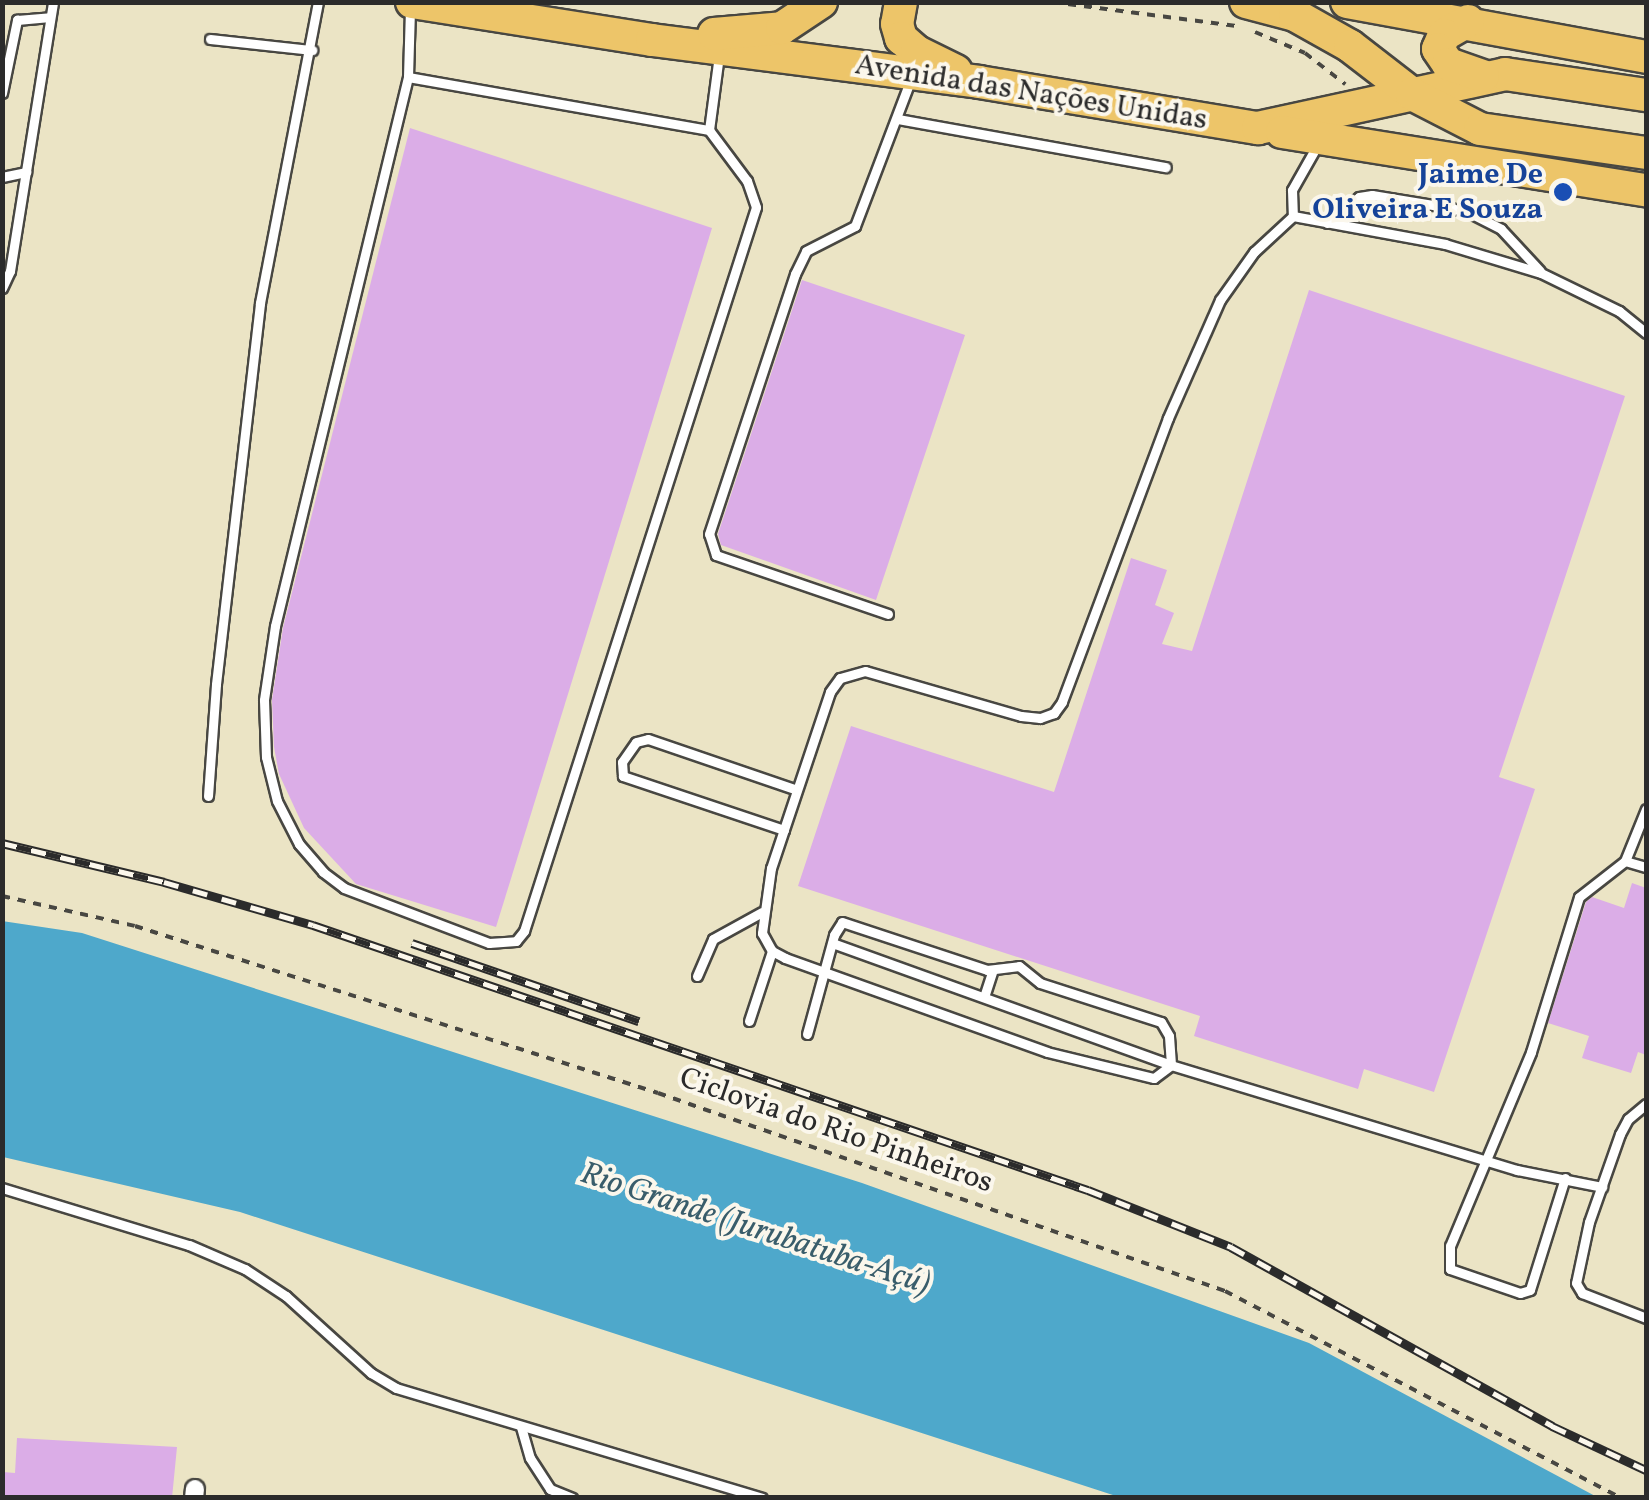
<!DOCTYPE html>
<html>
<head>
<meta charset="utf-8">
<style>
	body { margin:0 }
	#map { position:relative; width:1649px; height:1500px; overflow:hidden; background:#ebe4c5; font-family:Vollkorn,serif }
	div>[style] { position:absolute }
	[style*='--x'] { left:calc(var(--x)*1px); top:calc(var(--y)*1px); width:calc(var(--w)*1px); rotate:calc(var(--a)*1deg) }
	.water>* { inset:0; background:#4ea8cb }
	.building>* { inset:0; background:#dbade7 }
	.path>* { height:4px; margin-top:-2px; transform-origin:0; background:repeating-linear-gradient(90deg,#484742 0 8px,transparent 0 16px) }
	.roads { filter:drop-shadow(2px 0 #484742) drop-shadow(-2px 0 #484742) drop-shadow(0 2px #484742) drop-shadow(0 -2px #484742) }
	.lane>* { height:9px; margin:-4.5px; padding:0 4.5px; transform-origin:4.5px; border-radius:4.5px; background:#fff }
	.street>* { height:18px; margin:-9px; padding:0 9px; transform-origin:9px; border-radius:9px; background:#fff }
	.highway>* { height:32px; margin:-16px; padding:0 16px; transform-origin:16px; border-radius:16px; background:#edc569 }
	.rail>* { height:9px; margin-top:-4.5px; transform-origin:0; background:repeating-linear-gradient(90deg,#fbf7ec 0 15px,#2b2b2b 0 30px); box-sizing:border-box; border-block:2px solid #2b2b2b }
	.dots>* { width:28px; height:28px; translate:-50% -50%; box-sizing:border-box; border:5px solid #fbf7ec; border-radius:50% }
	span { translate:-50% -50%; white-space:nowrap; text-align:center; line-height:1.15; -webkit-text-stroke:8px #fbf7ec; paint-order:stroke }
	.street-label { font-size:30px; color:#2b2b2b }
	.transit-label { font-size:30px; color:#164399; font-weight:700 }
	.right { translate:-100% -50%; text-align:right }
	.water-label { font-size:32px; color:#395d6b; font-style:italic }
	.frame { position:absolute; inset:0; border:5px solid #2b2b2b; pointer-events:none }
</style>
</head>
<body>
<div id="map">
	<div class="water">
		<div style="clip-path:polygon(2px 921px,82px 933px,862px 1183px,1309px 1343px,1597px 1497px,1119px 1497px,240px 1212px,3px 1157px)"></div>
	</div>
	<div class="building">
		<div style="clip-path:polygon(410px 128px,712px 228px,496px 927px,356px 884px,304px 828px,279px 774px,274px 747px,272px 700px,283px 628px)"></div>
		<div style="clip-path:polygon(802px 280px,965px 335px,876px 600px,721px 545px,718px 534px)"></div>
		<div style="clip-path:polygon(1309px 290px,1625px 396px,1499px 777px,1535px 789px,1434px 1092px,1364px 1069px,1358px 1089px,1194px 1036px,1200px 1016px,798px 886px,851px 726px,1054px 792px,1131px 558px,1167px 570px,1155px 605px,1174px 613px,1162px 644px,1192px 651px)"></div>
		<div style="clip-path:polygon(1632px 883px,1646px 888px,1646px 1055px,1638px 1052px,1631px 1073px,1582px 1058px,1589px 1036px,1548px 1023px,1586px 902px,1592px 897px,1624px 908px)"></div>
		<div style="clip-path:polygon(17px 1438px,177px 1447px,172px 1498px,2px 1498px,3px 1472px,15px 1473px)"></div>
	</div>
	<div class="path">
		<div style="--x:1052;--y:2;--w:186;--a:7.4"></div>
		<div style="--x:1255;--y:32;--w:54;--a:22.8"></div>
		<div style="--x:1305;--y:53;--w:51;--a:37.8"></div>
		<div style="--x:2;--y:896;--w:136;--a:12.7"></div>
		<div style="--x:135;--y:926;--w:549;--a:17.71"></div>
		<div style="--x:658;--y:1093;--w:601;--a:19.25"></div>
		<div style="--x:1225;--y:1291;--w:447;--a:27.6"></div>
	</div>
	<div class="roads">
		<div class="lane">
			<div style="--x:410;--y:9;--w:68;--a:91.7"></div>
			<div style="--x:408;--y:77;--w:565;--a:103.62"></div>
			<div style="--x:275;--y:626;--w:75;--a:98.5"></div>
			<div style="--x:264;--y:700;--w:57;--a:88"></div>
			<div style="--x:266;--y:757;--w:45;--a:76"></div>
			<div style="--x:277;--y:801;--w:48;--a:62.9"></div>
			<div style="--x:299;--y:844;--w:37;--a:49"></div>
			<div style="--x:323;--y:872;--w:26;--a:37"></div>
			<div style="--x:344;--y:888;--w:155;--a:20.8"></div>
			<div style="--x:489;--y:943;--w:27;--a:-4"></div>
			<div style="--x:516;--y:941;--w:13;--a:-51"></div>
			<div style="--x:524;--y:931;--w:760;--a:-72.23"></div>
			<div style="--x:756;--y:207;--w:28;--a:-109"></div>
			<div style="--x:747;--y:181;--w:64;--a:-126.7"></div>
			<div style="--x:709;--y:130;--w:76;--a:-82.4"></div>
			<div style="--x:210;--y:39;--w:103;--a:6.2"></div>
			<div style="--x:408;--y:77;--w:306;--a:10"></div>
			<div style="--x:2;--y:93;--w:75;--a:-78.4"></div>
			<div style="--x:17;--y:20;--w:33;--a:-5"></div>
			<div style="--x:898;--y:119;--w:272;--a:10.2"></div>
			<div style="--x:1318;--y:144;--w:53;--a:119.5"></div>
			<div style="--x:1292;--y:190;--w:26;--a:88"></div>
			<div style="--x:1293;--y:216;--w:53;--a:137.3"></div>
			<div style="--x:1254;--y:252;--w:59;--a:125.3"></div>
			<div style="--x:1220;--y:300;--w:129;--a:113.8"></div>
			<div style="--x:1168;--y:418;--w:303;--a:110.5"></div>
			<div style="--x:1062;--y:702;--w:14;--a:126"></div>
			<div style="--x:1054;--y:713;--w:15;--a:160"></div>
			<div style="--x:1040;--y:718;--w:19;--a:-174"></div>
			<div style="--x:1021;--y:716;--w:162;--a:-163.9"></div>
			<div style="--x:865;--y:671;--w:26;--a:164"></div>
			<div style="--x:840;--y:678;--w:17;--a:126"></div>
			<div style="--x:830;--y:692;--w:186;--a:108.5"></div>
			<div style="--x:771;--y:868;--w:66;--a:97.9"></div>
			<div style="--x:762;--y:933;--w:21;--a:61"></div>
			<div style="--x:772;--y:951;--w:15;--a:28"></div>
			<div style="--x:785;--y:958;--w:278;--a:19.7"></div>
			<div style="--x:1047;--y:1052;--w:110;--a:13.7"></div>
			<div style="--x:1154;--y:1078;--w:21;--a:-37"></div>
			<div style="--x:1171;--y:1065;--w:362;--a:16.9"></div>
			<div style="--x:1517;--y:1170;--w:87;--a:11.3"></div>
			<div style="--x:2;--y:177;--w:25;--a:-12"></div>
			<div style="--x:1293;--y:216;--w:155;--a:10.4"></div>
			<div style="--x:1445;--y:244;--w:100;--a:16.8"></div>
			<div style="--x:1541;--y:273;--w:87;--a:26"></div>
			<div style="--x:1619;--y:311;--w:35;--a:39"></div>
			<div style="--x:1327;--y:223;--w:41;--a:-39.1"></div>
			<div style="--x:1359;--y:197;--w:13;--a:-9"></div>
			<div style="--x:1372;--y:195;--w:74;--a:9.3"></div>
			<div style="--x:1445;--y:207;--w:24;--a:12"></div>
			<div style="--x:1468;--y:212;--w:37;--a:27"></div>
			<div style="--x:1501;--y:229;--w:57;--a:47.1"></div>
			<div style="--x:2;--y:288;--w:19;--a:-65"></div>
			<div style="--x:10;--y:271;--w:272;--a:-80.9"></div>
			<div style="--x:888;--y:614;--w:182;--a:-161.1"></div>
			<div style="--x:716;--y:555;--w:22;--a:-108"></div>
			<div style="--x:709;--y:534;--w:274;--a:-71.7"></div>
			<div style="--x:795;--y:274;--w:25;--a:-64"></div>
			<div style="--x:806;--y:251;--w:55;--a:-27"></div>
			<div style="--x:855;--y:226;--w:155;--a:-69.2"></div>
			<div style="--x:208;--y:796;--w:112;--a:-85.9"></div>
			<div style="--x:216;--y:684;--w:384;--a:-83.4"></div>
			<div style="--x:260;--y:303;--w:307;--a:-79.1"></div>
			<div style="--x:784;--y:830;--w:170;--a:-161.5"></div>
			<div style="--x:623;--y:776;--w:14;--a:-94"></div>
			<div style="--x:622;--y:762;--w:24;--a:-55"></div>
			<div style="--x:636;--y:742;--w:12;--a:-14"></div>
			<div style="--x:648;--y:739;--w:157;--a:18.9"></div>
			<div style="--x:1625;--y:861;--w:22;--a:16"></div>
			<div style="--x:697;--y:976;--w:40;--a:-66.6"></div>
			<div style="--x:713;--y:939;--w:56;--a:-28.9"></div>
			<div style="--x:984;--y:997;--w:28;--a:-72"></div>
			<div style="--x:749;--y:1021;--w:74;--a:-71.8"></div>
			<div style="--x:807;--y:1034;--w:103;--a:-74.7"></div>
			<div style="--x:834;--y:935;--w:15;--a:-58"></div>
			<div style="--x:842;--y:922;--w:153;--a:18.3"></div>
			<div style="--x:987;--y:970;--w:32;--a:-7"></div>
			<div style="--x:1019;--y:966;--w:27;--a:39"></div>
			<div style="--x:1040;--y:983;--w:127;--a:17.9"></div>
			<div style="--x:1161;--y:1022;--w:16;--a:60"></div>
			<div style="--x:1169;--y:1036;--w:29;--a:86"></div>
			<div style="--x:1171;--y:1065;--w:360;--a:-160.2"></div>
			<div style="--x:1646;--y:1104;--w:23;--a:140"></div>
			<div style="--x:1628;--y:1119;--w:17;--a:118"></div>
			<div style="--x:1620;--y:1134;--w:93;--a:109.4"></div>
			<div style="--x:1589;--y:1222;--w:62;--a:102"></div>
			<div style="--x:1576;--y:1283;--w:12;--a:59"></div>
			<div style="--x:1582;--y:1293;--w:69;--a:21.3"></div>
			<div style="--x:1565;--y:1178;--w:117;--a:107.4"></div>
			<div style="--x:1530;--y:1290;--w:10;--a:163"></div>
			<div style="--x:1520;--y:1293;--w:74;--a:-161.1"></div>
			<div style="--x:1450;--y:1269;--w:23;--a:-90"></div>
			<div style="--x:1450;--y:1246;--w:210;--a:-67.3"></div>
			<div style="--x:1531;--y:1052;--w:162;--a:-72.8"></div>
			<div style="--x:1579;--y:897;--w:58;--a:-38"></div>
			<div style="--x:1625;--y:861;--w:56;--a:-68"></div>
			<div style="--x:2;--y:1188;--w:195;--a:17"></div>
			<div style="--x:189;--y:1245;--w:61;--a:23.2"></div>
			<div style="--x:245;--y:1269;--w:49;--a:33.4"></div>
			<div style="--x:286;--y:1296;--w:115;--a:42.2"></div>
			<div style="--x:371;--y:1373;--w:29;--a:31"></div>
			<div style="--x:396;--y:1388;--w:382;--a:16.7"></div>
			<div style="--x:521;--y:1427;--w:32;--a:74"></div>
			<div style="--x:530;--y:1458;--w:37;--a:57"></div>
			<div style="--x:550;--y:1489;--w:24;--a:22"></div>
		</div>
		<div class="street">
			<div style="--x:194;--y:1498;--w:9;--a:-84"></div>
		</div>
		<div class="highway">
			<div style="--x:412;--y:2;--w:243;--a:9"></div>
			<div style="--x:652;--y:40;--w:330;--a:7.3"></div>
			<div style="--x:979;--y:82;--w:283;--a:9.4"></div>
			<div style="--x:1258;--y:128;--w:253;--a:-12.3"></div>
			<div style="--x:1505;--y:74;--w:143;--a:8.5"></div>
			<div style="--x:901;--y:2;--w:22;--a:100"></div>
			<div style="--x:897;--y:24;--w:15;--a:74"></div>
			<div style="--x:901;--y:38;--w:21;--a:41"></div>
			<div style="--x:917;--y:52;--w:43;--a:26"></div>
			<div style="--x:1246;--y:2;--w:51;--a:14.9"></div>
			<div style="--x:1295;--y:15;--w:63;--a:29.4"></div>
			<div style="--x:1350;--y:46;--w:78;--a:37.7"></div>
			<div style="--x:1412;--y:94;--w:76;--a:27.2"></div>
			<div style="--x:1480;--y:129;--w:168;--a:8.2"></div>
			<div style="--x:1347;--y:2;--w:304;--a:10.4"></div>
			<div style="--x:1468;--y:21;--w:28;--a:150"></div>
			<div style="--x:1444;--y:35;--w:15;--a:113"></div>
			<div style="--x:1438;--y:49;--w:18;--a:56"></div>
			<div style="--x:1448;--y:64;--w:37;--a:19"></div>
			<div style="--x:714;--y:34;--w:68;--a:-5"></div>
			<div style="--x:782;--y:28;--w:47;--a:-33.7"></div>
			<div style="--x:1282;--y:132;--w:369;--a:9.1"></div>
		</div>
	</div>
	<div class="rail">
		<div style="--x:2;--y:843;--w:167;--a:13.5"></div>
		<div style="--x:164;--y:882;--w:155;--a:16.1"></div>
		<div style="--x:313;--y:925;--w:819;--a:18.88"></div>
		<div style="--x:1088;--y:1190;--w:154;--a:21.7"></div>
		<div style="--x:1231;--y:1247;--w:368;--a:29.1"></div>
		<div style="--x:1552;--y:1426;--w:104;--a:25.1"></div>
		<div style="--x:412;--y:943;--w:240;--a:19"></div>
	</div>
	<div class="dots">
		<div style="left:1563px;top:192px;background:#1a4fb4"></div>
	</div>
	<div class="street-label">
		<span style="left:1031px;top:93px;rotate:9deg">Avenida das Nações Unidas</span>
		<span style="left:836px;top:1131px;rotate:19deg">Ciclovia do Rio Pinheiros</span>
	</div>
	<div class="transit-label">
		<span class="right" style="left:1543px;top:192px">Jaime De<br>Oliveira E Souza</span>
	</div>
	<div class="water-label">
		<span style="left:755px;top:1230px;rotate:18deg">Rio Grande (Jurubatuba-Açú)</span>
	</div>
	<div class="frame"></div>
</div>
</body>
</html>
